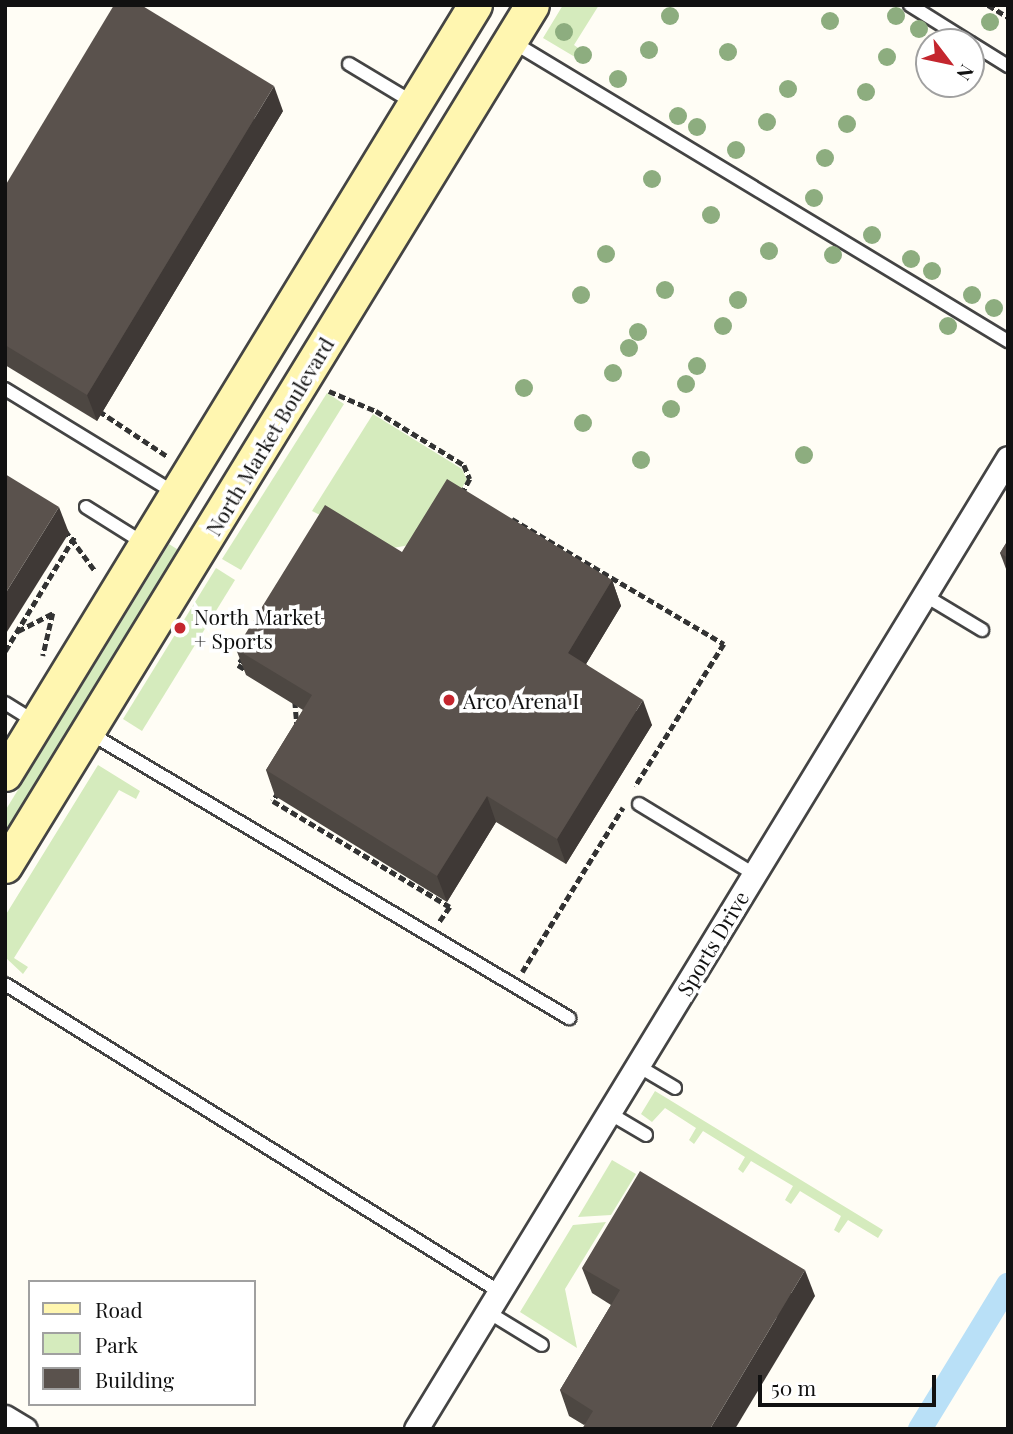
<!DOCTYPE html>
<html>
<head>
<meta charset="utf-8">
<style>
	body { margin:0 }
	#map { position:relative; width:1013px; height:1434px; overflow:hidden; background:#fffdf5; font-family:"Playfair Display",serif }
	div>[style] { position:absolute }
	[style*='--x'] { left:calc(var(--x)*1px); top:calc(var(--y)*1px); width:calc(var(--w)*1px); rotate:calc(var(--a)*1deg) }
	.green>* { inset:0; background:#d5ebbd }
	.canal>* { height:24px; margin:-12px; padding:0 12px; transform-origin:12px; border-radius:12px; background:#b9e0f7 }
	.path>* { height:4.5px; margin-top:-2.25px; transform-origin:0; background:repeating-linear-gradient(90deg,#333 0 7px,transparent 0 10.5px) }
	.roads { filter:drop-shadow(2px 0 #444) drop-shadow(-2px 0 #444) drop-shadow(0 2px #444) drop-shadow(0 -2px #444) }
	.lane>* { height:12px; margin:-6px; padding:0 6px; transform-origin:6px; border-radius:6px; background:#fff }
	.street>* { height:23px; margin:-11.5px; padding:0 11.5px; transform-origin:11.5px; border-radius:11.5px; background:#fff }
	.secondary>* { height:33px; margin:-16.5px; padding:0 16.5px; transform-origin:16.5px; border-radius:16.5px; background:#fff6b0 }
	.trees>* { width:18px; height:18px; margin:-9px; border-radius:50%; background:#8dad7f }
	.wall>* { inset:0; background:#4d4742 }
	.shaded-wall>* { inset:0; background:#3f3936 }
	.building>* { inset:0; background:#5a524d }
	.dots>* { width:19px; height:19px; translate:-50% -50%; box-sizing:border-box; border:4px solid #fff; border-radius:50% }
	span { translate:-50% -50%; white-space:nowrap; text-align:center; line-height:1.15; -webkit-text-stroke:7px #fff; paint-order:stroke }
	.street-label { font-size:21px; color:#111 }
	.poi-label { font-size:21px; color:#111 }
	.left { translate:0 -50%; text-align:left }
	.frame { position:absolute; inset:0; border:7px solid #111; pointer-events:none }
	.legend { position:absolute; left:28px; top:1280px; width:228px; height:126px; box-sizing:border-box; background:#fff; border:2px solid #a0a0a0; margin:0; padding:9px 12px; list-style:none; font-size:21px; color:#111 }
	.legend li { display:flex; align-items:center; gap:14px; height:35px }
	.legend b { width:35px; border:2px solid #a0a0a0 }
	.north { position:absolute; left:915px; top:28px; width:70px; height:70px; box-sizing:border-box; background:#fff; border:2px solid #a0a0a0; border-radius:50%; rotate:122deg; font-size:19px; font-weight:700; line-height:28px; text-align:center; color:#111 }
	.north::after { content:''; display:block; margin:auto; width:24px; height:32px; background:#c4262e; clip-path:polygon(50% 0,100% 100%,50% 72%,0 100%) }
	.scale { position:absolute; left:758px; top:1375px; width:178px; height:32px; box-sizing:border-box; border:4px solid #111; border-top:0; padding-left:9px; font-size:21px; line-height:24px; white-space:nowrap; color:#111; -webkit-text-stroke:5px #fff; paint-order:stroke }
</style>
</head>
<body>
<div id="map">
	<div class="green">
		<div style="clip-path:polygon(563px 5px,599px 5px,574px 45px,589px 56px,585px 63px,543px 38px)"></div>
		<div style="clip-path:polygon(327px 393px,344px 404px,241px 570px,222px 559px)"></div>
		<div style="clip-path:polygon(373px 414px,462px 469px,467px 480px,427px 542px,387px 549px,312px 511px)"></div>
		<div style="clip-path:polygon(169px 544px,180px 551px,5px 837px,5px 811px)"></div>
		<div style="clip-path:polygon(216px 568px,235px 580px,142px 731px,123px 719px)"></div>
		<div style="clip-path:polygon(98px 765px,140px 791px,136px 799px,119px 790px,14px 958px,28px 967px,23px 974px,5px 957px,5px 916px)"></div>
		<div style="clip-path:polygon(655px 1091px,883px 1230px,878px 1238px,848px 1220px,839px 1233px,834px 1230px,841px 1216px,800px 1191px,791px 1204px,785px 1200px,793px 1186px,751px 1161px,743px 1173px,738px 1169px,745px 1157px,703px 1131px,694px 1144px,689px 1140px,696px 1128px,665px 1108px,652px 1122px,641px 1114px)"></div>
		<div style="clip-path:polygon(612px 1160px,636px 1174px,611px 1215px,578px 1217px)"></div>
		<div style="clip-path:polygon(606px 1222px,565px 1289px,577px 1348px,520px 1312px,573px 1225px)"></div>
	</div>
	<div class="canal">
		<div style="--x:920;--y:1429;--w:169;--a:-58.6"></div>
	</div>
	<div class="path">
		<div style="--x:988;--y:5;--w:23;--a:31"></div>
		<div style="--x:329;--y:391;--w:51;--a:23.1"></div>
		<div style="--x:376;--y:411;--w:103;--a:31.5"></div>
		<div style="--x:464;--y:465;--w:15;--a:67"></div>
		<div style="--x:470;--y:479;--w:17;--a:118"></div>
		<div style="--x:99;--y:411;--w:82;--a:33.5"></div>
		<div style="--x:512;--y:519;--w:246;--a:30.5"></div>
		<div style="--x:724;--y:644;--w:168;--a:121.9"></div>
		<div style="--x:65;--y:530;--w:52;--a:53.6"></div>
		<div style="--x:18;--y:631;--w:39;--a:-27"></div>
		<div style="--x:53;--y:613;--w:44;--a:103.1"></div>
		<div style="--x:5;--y:651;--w:135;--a:-58.7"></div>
		<div style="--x:244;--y:657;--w:10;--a:127"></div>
		<div style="--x:238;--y:665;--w:9;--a:32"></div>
		<div style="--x:295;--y:701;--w:25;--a:85"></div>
		<div style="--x:279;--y:792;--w:11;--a:124"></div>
		<div style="--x:273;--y:801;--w:206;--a:30.9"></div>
		<div style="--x:450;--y:907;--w:19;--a:125"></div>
		<div style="--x:522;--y:972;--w:193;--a:-58.5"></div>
	</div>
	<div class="roads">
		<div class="lane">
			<div style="--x:910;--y:5;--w:70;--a:32.1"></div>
			<div style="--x:511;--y:41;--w:581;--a:31.12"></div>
			<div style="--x:971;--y:43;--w:44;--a:31.9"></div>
			<div style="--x:349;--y:64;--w:76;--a:31"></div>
			<div style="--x:5;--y:389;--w:199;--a:31.5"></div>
			<div style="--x:86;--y:507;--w:70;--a:32.1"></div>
			<div style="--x:924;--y:595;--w:68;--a:31.1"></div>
			<div style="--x:5;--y:703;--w:34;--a:32"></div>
			<div style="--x:88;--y:732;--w:560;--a:30.74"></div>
			<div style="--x:639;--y:804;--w:135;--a:31.3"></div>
			<div style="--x:5;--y:984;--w:583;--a:31.89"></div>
			<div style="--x:638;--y:1066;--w:43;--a:30.7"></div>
			<div style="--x:609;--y:1113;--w:43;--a:30.7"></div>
			<div style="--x:488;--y:1312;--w:63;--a:31.4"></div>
		</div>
		<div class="street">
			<div style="--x:5;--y:1417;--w:23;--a:31"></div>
			<div style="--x:416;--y:1429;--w:1137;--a:-58.63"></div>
		</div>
		<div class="secondary">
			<div style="--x:5;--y:774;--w:901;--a:-58.57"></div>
			<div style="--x:5;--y:866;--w:1009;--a:-58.53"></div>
		</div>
	</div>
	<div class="trees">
		<div style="left:670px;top:16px"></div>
		<div style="left:896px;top:16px"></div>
		<div style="left:830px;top:21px"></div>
		<div style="left:990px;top:22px"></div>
		<div style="left:919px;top:29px"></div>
		<div style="left:564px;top:32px"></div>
		<div style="left:649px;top:50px"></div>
		<div style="left:728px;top:52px"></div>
		<div style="left:583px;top:55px"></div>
		<div style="left:887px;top:57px"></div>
		<div style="left:618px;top:79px"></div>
		<div style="left:788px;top:89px"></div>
		<div style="left:866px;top:92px"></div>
		<div style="left:678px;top:116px"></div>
		<div style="left:767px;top:122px"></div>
		<div style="left:847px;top:124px"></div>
		<div style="left:697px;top:127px"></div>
		<div style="left:736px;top:150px"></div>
		<div style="left:825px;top:158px"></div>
		<div style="left:652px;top:179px"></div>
		<div style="left:814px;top:198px"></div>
		<div style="left:711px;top:215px"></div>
		<div style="left:872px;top:235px"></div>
		<div style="left:769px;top:251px"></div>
		<div style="left:606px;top:254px"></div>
		<div style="left:833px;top:255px"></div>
		<div style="left:911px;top:259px"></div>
		<div style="left:932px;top:271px"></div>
		<div style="left:665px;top:290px"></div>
		<div style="left:581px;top:295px"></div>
		<div style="left:972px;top:295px"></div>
		<div style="left:738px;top:300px"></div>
		<div style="left:994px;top:308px"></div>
		<div style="left:723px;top:326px"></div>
		<div style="left:948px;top:326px"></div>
		<div style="left:638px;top:332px"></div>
		<div style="left:629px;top:348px"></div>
		<div style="left:697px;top:366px"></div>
		<div style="left:613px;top:373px"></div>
		<div style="left:686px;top:384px"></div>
		<div style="left:524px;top:388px"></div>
		<div style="left:671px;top:409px"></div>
		<div style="left:583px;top:423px"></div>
		<div style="left:804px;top:455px"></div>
		<div style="left:641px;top:460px"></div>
	</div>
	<div class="wall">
		<div style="clip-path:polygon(283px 111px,97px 421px,5px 365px,5px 186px)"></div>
		<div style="clip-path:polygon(1008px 540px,1008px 574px,1000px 553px)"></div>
		<div style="clip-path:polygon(612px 580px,621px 606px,586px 664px,652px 725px,566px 864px,496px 822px,447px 902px,275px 796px,266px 770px,303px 710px,246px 675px,236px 649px)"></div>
		<div style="clip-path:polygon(582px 1268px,815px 1296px,584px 1425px,569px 1416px,560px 1390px,611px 1305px,592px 1293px)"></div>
	</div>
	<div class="shaded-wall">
		<div style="clip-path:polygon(274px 86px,283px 111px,97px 421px,87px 395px)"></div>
		<div style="clip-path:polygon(59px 507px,69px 533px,5px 635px,5px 594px)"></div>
		<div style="clip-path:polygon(612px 580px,621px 606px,577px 679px,568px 653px)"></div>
		<div style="clip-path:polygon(643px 700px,652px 725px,566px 864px,557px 839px)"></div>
		<div style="clip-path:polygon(487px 796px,496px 822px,447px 902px,437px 876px)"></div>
		<div style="clip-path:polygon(805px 1270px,815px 1296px,735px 1429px,710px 1429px)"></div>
	</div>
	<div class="building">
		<div style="clip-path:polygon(114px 5px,141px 5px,274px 86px,87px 395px,5px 345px,5px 186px)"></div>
		<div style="clip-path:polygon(5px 474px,59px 507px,5px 594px)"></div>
		<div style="clip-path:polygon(447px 479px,612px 580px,568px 653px,643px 700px,557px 839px,487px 796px,437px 876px,266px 770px,312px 695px,236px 649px,325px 505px,402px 552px)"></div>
		<div style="clip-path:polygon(1008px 540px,1008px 558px,1000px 553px)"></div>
		<div style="clip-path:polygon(640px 1171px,805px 1270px,710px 1429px,582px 1429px,593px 1411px,560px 1390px,620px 1290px,582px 1268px)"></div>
	</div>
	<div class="dots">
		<div style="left:180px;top:628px;background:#c4262e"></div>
		<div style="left:449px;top:700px;background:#c4262e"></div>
	</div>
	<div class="street-label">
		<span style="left:269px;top:436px;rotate:-59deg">North Market Boulevard</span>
		<span style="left:712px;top:943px;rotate:-59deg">Sports Drive</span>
	</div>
	<div class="poi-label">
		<span class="left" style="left:194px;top:628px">North Market<br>+ Sports</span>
		<span class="left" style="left:463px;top:700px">Arco Arena I</span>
	</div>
	<div class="frame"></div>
	<ul class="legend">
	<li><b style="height:9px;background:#fff6b0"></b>Road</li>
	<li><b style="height:19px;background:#d5ebbd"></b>Park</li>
	<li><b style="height:19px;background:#5a524d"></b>Building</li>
	</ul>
	<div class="north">N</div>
	<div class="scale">50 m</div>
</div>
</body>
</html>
